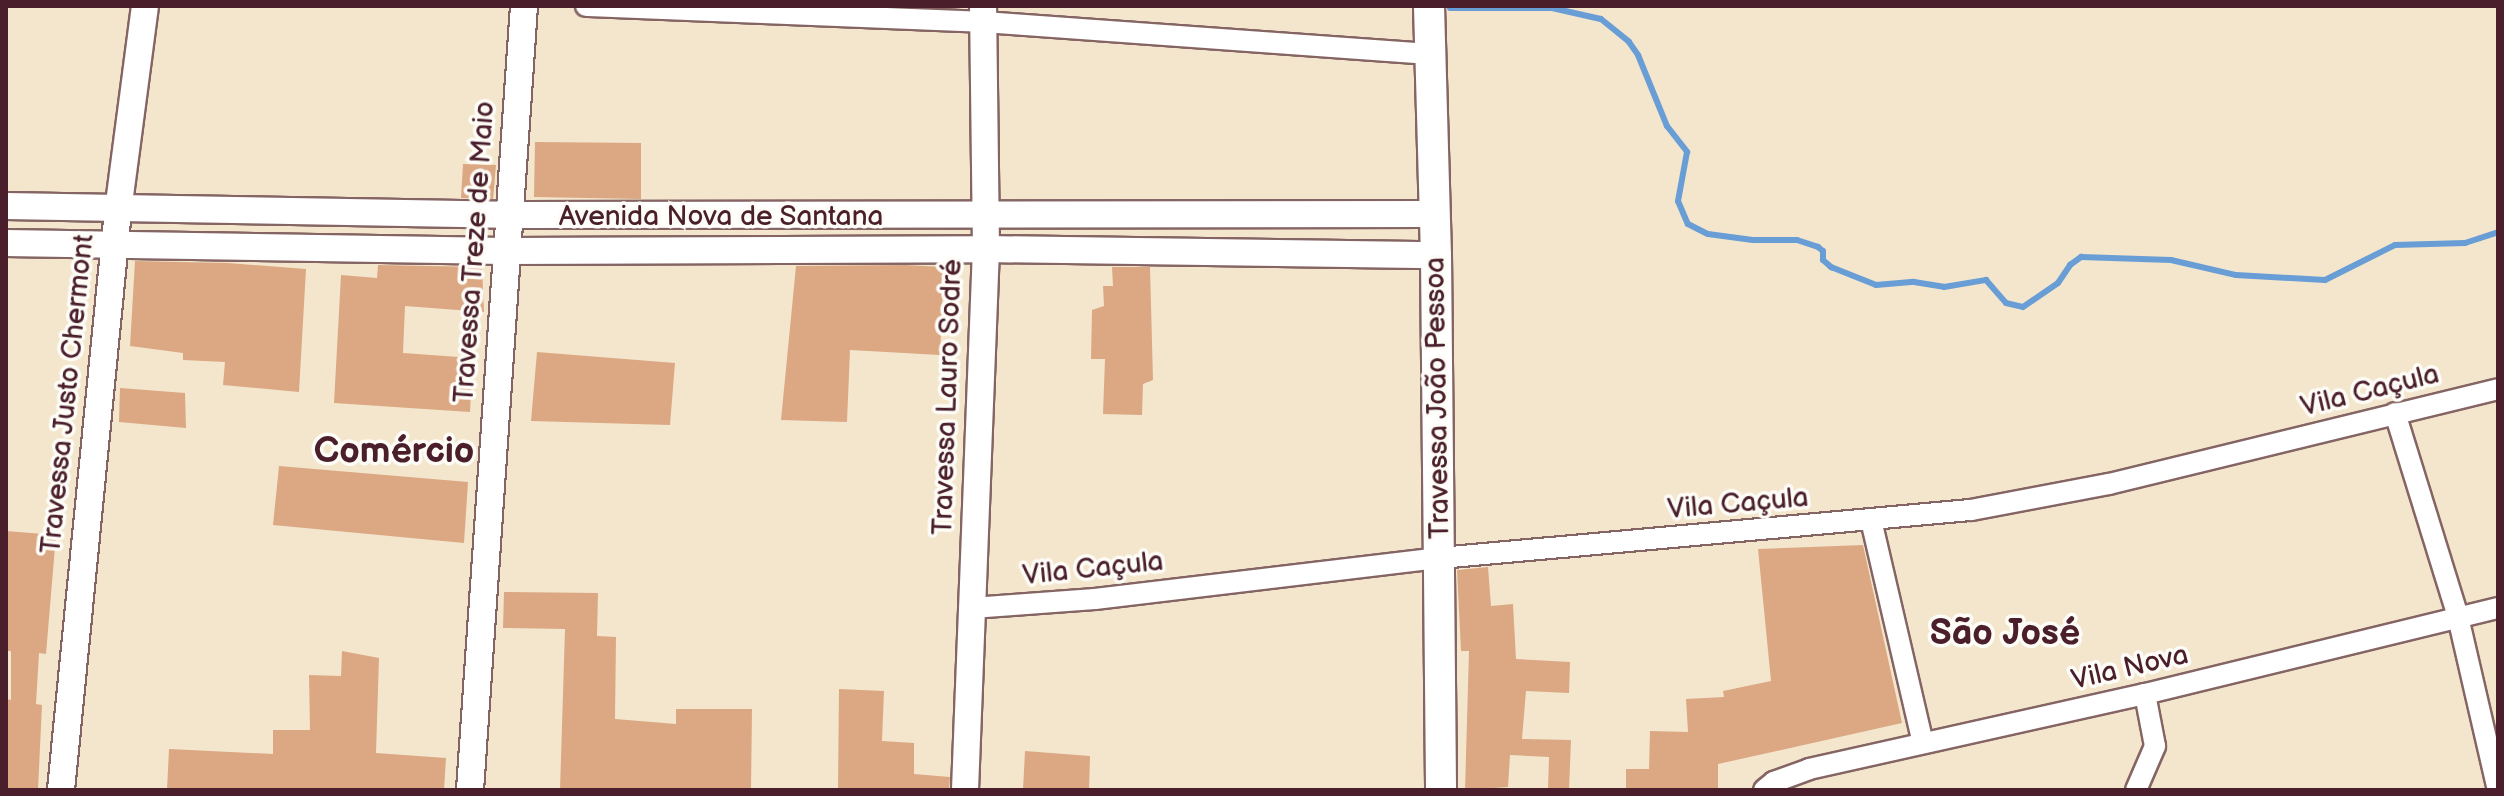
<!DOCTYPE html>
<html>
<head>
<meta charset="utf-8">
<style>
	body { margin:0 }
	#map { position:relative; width:2504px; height:796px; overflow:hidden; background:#f3e6cd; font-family:"Balsamiq Sans",sans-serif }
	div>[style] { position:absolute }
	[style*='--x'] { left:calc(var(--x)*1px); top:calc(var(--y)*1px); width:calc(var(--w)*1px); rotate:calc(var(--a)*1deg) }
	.stream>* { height:6px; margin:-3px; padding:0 3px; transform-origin:3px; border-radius:3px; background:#689ed5 }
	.building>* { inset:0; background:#dba883 }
	.roads { filter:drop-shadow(2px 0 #856564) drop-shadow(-2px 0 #856564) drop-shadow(0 2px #856564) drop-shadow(0 -2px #856564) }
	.minor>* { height:20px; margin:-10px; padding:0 10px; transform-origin:10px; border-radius:10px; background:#fff }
	.tertiary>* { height:26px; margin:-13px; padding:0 13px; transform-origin:13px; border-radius:13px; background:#fff }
	.secondary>* { height:30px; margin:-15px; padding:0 15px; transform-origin:15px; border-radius:15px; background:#fff }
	span { translate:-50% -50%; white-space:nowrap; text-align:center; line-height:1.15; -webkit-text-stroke:7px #fdfcf7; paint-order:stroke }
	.street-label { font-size:28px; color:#4a1f2b }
	.district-label { font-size:36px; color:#4a1f2b; font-weight:700 }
	.frame { position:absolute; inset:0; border:8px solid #4a1f2b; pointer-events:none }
</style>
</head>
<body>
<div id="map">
	<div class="stream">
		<div style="--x:1450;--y:8;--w:102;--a:0"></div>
		<div style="--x:1552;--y:8;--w:50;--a:12.7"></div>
		<div style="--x:1601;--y:19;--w:36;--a:39"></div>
		<div style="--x:1629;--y:42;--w:16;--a:55"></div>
		<div style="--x:1638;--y:55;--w:77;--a:67.8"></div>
		<div style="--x:1667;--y:126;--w:33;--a:52"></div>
		<div style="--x:1687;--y:152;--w:50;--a:100.4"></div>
		<div style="--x:1678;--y:201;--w:25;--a:67"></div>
		<div style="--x:1688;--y:224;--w:22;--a:27"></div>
		<div style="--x:1708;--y:234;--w:45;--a:7.6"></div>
		<div style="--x:1753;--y:240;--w:44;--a:0"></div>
		<div style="--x:1797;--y:240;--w:22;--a:18"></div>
		<div style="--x:1818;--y:247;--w:6;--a:39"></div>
		<div style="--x:1823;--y:251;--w:9;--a:90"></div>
		<div style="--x:1823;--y:260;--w:11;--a:41"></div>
		<div style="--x:1831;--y:267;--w:48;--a:21.8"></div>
		<div style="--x:1876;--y:285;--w:38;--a:-5"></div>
		<div style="--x:1914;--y:282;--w:30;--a:9"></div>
		<div style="--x:1944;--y:287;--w:43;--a:-9.5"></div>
		<div style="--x:1986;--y:280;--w:30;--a:49"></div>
		<div style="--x:2006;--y:303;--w:17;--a:13"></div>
		<div style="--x:2023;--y:307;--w:42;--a:-34.4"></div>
		<div style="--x:2058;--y:283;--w:22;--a:-56"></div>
		<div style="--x:2070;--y:265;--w:14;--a:-36"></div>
		<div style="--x:2081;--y:257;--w:90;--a:1.9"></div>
		<div style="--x:2171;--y:260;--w:67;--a:13"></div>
		<div style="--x:2236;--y:275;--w:89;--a:3.2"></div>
		<div style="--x:2325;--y:280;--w:78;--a:-26.6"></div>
		<div style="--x:2395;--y:245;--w:70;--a:-1.6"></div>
		<div style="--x:2465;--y:243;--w:35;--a:-18"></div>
	</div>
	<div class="building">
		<div style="clip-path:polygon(535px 142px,641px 143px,641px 199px,534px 197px)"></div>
		<div style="clip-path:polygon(463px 164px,496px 165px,493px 199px,461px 198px)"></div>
		<div style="clip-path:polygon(135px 261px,228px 263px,306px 269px,299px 392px,223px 385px,225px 362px,183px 360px,183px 353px,130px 346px)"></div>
		<div style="clip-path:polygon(378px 265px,482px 267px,484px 312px,405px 306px,403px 353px,473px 358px,470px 412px,334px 403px,341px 275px,377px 278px)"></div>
		<div style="clip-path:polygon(905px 265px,944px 267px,940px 355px,850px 350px,847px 422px,781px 420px,796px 266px)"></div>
		<div style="clip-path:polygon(1112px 267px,1150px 267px,1153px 380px,1143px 384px,1142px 415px,1103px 414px,1105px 359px,1091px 359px,1092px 310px,1104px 306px,1103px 286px,1113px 286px)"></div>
		<div style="clip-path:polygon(537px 352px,675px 363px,670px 425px,531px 421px)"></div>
		<div style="clip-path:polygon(120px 388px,185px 393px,186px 428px,119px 422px)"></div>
		<div style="clip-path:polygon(279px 466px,468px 482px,464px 543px,273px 525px)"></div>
		<div style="clip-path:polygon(6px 531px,56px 535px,46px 654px,39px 653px,36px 704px,42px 705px,38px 790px,6px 790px,6px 699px,11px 700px,11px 651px,6px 651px)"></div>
		<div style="clip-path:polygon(1863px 545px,1902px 723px,1718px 764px,1718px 790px,1626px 790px,1626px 769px,1649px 769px,1650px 731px,1688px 732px,1686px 699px,1724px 697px,1723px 691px,1771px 681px,1758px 549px)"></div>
		<div style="clip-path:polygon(1488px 567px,1491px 606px,1513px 604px,1516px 659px,1570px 662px,1569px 693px,1526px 691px,1522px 739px,1571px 740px,1569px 790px,1548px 790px,1549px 757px,1510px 755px,1508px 787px,1465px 790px,1469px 651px,1461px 651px,1457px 570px)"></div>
		<div style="clip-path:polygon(504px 592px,598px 593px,597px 636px,616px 637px,615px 719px,676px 724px,676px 709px,752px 709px,751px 790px,560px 790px,565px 629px,503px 628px)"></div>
		<div style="clip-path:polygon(342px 651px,379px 658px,376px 753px,446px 758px,444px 790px,167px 790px,169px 749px,273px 754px,273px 730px,310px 730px,309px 675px,341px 676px)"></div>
		<div style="clip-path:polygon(839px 689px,884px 691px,882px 741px,914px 743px,914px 774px,950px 777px,949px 790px,838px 790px)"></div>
		<div style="clip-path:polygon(1025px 751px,1090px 756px,1089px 790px,1023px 790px)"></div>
	</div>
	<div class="roads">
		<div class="minor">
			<div style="--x:586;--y:6;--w:397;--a:2.3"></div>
			<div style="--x:983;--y:22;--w:448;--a:4.1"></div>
			<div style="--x:2395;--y:413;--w:214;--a:72.8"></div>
			<div style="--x:2458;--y:617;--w:178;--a:77"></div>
			<div style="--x:1871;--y:520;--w:229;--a:76.9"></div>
			<div style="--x:972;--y:608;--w:123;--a:-4.2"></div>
			<div style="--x:1095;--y:599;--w:347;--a:-6.8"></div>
			<div style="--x:1440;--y:558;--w:533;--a:-5.17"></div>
			<div style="--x:1971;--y:510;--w:140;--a:-10.7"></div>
			<div style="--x:2109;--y:484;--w:400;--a:-13.7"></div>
			<div style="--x:1764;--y:790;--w:13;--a:-39"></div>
			<div style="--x:1774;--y:782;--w:37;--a:-20"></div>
			<div style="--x:1809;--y:769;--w:344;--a:-12.6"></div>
			<div style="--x:2145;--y:694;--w:363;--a:-13.7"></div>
			<div style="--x:2136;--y:790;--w:48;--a:-66.6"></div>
			<div style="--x:2155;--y:746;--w:53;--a:-100.9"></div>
		</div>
		<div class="tertiary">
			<div style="--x:6;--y:206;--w:505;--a:1.02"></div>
			<div style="--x:511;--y:215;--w:924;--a:-0.06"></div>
			<div style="--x:6;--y:243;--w:502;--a:0.91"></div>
			<div style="--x:508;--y:251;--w:478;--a:-0.2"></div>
			<div style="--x:986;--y:249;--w:450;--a:0.8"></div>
			<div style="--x:61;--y:790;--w:582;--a:-84.38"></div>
			<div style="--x:118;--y:211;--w:207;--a:-82.5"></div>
			<div style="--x:470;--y:790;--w:786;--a:-86.06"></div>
			<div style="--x:965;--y:790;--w:541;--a:-87.78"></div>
			<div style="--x:986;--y:249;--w:243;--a:-90.7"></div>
		</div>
		<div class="secondary">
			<div style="--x:1429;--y:6;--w:249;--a:88.4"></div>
			<div style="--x:1436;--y:255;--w:535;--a:89.46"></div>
		</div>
	</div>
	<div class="street-label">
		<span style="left:721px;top:217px">Avenida Nova de Santana</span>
		<span style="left:475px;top:252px;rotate:-86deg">Travessa Treze de Maio</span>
		<span style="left:2370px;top:391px;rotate:-14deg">Vila Caçula</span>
		<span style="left:68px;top:394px;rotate:-84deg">Travessa Justo Chermont</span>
		<span style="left:948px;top:397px;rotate:-88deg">Travessa Lauro Sodré</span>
		<span style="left:1438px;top:398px;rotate:-91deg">Travessa João Pessoa</span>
		<span style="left:1738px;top:504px;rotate:-5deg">Vila Caçula</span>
		<span style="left:1093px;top:569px;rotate:-6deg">Vila Caçula</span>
		<span style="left:2130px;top:668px;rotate:-13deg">Vila Nova</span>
	</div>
	<div class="district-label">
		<span style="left:394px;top:452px">Comércio</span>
		<span style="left:2005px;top:634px">São José</span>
	</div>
	<div class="frame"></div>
</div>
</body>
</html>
